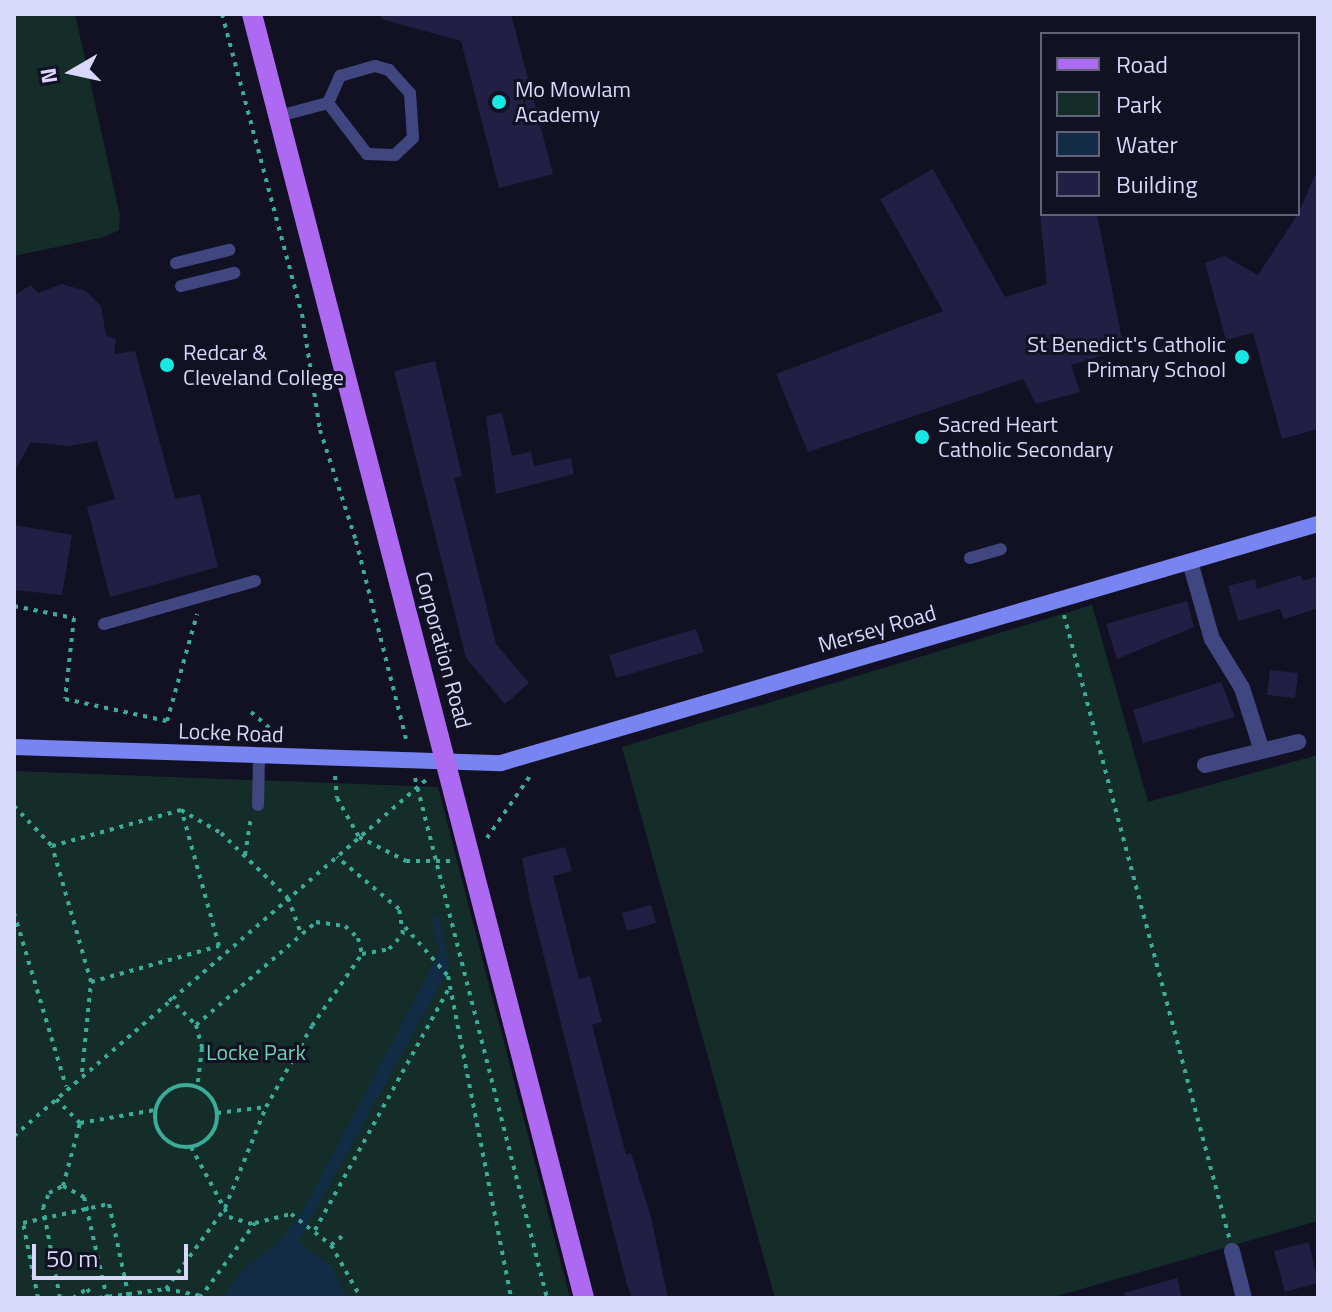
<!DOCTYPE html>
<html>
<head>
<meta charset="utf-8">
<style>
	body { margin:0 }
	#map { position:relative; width:1332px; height:1312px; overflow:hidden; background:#121124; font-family:"Titillium Web",sans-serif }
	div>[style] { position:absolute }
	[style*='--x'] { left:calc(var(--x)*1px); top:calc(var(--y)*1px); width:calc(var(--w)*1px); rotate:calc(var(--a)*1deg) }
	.green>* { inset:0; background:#142d29 }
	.water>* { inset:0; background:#132c46 }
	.building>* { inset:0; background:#211f43 }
	.path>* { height:4px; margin-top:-2px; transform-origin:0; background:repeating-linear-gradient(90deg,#3bac97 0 4px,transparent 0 10px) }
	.path>.ring { margin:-2px; padding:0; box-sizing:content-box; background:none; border:4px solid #3bac97; border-radius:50% }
	.lane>* { height:12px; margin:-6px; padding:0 6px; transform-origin:6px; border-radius:6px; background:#40467f }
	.street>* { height:16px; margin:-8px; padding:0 8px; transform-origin:8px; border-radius:8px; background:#40467f }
	.secondary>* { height:16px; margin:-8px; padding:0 8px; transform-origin:8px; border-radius:8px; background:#7784f2 }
	.primary>* { height:20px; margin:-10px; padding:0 10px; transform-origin:10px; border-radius:10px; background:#ad69f1 }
	.dots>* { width:22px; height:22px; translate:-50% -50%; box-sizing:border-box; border:4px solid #121124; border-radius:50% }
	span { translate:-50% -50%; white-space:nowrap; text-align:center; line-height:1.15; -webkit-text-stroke:6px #121124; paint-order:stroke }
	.poi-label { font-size:22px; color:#d8d8fb }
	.left { translate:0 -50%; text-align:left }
	.right { translate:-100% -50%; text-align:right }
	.street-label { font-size:22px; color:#d8d8fb }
	.park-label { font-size:22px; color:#6ad5ad }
	.frame { position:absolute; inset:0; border:16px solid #d8d8fb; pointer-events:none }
	.legend { position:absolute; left:1040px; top:32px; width:260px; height:184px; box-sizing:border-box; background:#121124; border:2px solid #61617a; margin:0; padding:10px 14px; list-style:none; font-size:24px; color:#d8d8fb }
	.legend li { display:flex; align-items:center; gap:16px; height:40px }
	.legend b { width:40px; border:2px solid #61617a }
	.north { position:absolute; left:32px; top:32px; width:80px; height:80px; -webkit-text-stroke:6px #121124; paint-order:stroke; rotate:261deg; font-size:22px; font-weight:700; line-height:32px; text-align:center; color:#d8d8fb }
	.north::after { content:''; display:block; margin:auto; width:28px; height:36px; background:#d8d8fb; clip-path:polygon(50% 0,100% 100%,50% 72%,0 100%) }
	.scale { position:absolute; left:32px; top:1244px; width:156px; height:36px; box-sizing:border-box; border:4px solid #d8d8fb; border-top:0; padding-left:10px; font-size:24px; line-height:28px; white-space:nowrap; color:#d8d8fb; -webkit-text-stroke:6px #121124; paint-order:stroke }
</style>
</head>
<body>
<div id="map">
	<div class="green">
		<div style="clip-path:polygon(14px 14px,75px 14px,120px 216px,119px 230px,104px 237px,14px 256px)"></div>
		<div style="clip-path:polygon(1092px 605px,1148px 802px,1318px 755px,1318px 1221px,1050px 1298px,775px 1298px,622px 747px)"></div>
		<div style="clip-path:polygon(14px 771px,438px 787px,570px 1298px,14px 1298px)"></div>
	</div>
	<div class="water">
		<div style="clip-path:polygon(439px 915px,449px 968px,298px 1242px,332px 1266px,346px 1298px,223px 1298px,243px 1269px,278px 1243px,303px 1211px,439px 953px,432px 916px)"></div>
	</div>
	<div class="building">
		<div style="clip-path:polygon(381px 14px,511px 14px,553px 174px,499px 188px,461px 41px,381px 19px)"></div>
		<div style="clip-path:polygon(933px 169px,1005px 297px,1047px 284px,1040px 214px,1097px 214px,1124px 349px,1071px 365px,1080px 392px,1036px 404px,1023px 379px,808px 452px,776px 374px,943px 311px,880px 199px)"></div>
		<div style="clip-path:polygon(1318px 169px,1318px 429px,1282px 439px,1253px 333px,1226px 340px,1205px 263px,1224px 256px,1258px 275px,1298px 214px)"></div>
		<div style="clip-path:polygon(62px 284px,86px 291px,101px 306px,106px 335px,116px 339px,114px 354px,135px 351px,175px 499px,200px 494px,218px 567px,110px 597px,87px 507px,115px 499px,97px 441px,68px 446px,31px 442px,14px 472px,14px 295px,31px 285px,38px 293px)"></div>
		<div style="clip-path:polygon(435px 361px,462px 476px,454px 478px,496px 644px,529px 683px,505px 704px,466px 658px,394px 371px)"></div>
		<div style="clip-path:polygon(502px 413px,512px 456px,531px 452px,534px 466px,571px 458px,574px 474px,496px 494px,486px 416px)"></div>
		<div style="clip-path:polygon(14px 525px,72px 535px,62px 595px,14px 590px)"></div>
		<div style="clip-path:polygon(1301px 575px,1303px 581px,1318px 576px,1318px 608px,1284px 619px,1280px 609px,1238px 621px,1228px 586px,1255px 579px,1257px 589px)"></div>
		<div style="clip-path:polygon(1187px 601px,1194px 627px,1117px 659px,1106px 624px)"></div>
		<div style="clip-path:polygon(696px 629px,704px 652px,616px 678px,609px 655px)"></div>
		<div style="clip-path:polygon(1270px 670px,1298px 673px,1295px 698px,1267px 695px)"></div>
		<div style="clip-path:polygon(1221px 682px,1235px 717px,1143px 743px,1133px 710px)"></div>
		<div style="clip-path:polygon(565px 847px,572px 871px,553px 876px,579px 979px,590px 976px,602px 1022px,592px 1025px,626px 1155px,631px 1153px,651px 1217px,668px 1298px,632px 1298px,627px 1285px,531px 905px,522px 858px)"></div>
		<div style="clip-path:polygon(651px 905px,656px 923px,627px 931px,622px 913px)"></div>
		<div style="clip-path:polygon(1309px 1242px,1318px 1283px,1285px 1292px,1274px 1251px)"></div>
		<div style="clip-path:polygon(1177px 1278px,1182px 1298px,1125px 1298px,1124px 1293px)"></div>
	</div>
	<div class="path">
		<div style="--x:222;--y:14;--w:310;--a:75.1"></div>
		<div style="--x:302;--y:314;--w:117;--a:81.2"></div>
		<div style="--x:320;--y:430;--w:117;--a:72"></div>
		<div style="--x:356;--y:541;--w:207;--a:75.8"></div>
		<div style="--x:14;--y:606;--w:61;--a:11.3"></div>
		<div style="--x:74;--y:618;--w:81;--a:96.3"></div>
		<div style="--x:65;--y:699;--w:104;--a:12.2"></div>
		<div style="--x:167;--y:721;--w:111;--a:-74.3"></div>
		<div style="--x:1064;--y:615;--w:644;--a:75.14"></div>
		<div style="--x:251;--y:712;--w:40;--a:41"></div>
		<div style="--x:335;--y:776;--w:22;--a:85"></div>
		<div style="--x:337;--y:798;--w:45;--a:60.6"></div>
		<div style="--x:359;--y:837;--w:53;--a:27.1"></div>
		<div style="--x:406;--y:861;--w:47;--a:0"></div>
		<div style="--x:415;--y:778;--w:536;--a:75.76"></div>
		<div style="--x:14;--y:806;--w:55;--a:46.5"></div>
		<div style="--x:487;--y:838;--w:79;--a:-55.3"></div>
		<div style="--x:245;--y:855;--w:37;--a:-81"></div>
		<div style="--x:14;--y:913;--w:181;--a:73.3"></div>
		<div style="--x:405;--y:927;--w:65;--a:48.7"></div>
		<div style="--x:448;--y:976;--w:328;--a:78.9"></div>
		<div style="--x:91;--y:982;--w:141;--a:-106"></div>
		<div style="--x:52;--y:846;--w:134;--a:-15.6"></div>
		<div style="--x:181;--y:810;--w:46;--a:29.9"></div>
		<div style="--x:221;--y:833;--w:93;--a:44.1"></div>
		<div style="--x:288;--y:898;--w:37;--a:70"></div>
		<div style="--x:169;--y:998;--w:38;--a:45"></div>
		<div style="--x:196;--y:1025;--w:24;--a:75"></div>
		<div style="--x:202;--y:1048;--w:39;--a:97"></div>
		<div style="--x:196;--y:1025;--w:158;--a:-40.6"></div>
		<div style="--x:316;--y:922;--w:29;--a:8"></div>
		<div style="--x:345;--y:926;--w:18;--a:43"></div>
		<div style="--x:358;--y:938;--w:16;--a:76"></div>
		<div style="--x:82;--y:1072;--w:90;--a:-84.3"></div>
		<div style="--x:91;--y:982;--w:133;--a:-15.7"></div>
		<div style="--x:219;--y:946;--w:139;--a:-105.4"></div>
		<div class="ring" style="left:155px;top:1085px;width:58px;height:58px"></div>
		<div style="--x:56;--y:1099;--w:34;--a:45"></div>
		<div style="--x:80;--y:1123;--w:76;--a:-9.8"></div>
		<div style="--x:217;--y:1113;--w:49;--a:-7"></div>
		<div style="--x:14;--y:1136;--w:546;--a:-40.84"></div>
		<div style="--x:191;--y:1147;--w:80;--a:61.5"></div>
		<div style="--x:229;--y:1217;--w:24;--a:17"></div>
		<div style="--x:63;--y:1186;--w:65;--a:-74.9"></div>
		<div style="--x:315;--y:1230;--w:277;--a:-61"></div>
		<div style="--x:331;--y:1245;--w:16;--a:-38"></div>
		<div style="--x:166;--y:1289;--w:100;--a:-53.9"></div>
		<div style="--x:225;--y:1208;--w:109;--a:-67.9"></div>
		<div style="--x:266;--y:1107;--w:93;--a:-60.4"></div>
		<div style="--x:312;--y:1026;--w:88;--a:-55.2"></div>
		<div style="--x:362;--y:954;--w:27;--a:-10"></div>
		<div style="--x:389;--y:949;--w:21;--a:-47"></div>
		<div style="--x:403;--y:934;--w:25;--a:-99"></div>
		<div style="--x:399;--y:909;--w:81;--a:-140"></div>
		<div style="--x:38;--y:1298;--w:76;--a:-101.3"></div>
		<div style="--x:23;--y:1223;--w:88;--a:-12.5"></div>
		<div style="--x:109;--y:1204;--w:96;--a:78"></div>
		<div style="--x:60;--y:1298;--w:92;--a:-100.7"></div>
		<div style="--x:43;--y:1208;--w:16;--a:-68"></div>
		<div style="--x:49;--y:1193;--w:16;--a:-27"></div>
		<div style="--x:63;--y:1186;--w:24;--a:28"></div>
		<div style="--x:84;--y:1197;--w:104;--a:77.2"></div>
		<div style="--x:73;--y:1298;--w:17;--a:-33"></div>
		<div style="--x:87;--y:1289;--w:11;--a:52"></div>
		<div style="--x:98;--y:1298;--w:69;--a:-7.5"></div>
		<div style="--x:166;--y:1289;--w:36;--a:11"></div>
		<div style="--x:200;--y:1298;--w:93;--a:-53.7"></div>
		<div style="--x:255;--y:1223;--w:37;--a:-14"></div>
		<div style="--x:291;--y:1214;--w:51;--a:37.8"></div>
		<div style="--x:331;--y:1245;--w:61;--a:60.5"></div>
	</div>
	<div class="lane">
		<div style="--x:279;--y:116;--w:51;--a:-14.9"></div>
		<div style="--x:328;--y:103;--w:30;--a:-66"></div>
		<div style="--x:340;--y:76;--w:36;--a:-16"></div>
		<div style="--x:375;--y:66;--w:15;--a:16"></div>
		<div style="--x:389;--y:70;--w:31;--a:48"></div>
		<div style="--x:410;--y:93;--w:45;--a:86.2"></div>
		<div style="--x:413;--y:138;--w:25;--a:137"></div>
		<div style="--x:395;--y:155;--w:28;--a:-178"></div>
		<div style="--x:367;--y:154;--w:64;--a:-127.4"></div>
		<div style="--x:176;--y:263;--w:55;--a:-13.8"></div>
		<div style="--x:181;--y:286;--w:55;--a:-13.8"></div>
		<div style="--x:970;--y:558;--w:32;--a:-16"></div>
		<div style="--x:104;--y:624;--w:157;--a:-15.9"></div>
		<div style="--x:258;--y:805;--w:49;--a:-88.8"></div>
	</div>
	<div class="street">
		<div style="--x:1190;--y:562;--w:80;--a:74.1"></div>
		<div style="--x:1212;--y:639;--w:57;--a:58.5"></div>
		<div style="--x:1242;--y:688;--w:66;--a:72.4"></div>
		<div style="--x:1205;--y:765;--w:96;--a:-13.9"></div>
		<div style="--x:1232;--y:1251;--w:49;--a:75.7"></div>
	</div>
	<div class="secondary">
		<div style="--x:14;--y:747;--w:487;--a:1.9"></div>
		<div style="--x:501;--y:763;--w:851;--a:-16.31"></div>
	</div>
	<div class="primary">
		<div style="--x:252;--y:14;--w:1326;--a:75.5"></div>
	</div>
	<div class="dots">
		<div style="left:499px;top:102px;background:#16e9e4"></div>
		<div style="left:1242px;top:357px;background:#16e9e4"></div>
		<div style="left:167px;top:365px;background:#16e9e4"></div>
		<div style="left:922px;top:437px;background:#16e9e4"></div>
	</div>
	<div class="poi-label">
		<span class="left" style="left:515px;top:102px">Mo Mowlam<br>Academy</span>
		<span class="right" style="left:1226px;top:357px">St Benedict's Catholic<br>Primary School</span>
		<span class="left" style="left:183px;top:365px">Redcar &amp;<br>Cleveland College</span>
		<span class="left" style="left:938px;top:437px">Sacred Heart<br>Catholic Secondary</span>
	</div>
	<div class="street-label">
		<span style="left:877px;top:629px;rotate:-16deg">Mersey Road</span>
		<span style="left:443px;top:650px;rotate:75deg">Corporation Road</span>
		<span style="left:231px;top:733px;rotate:2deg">Locke Road</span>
	</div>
	<div class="park-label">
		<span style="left:256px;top:1053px">Locke Park</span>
	</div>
	<div class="frame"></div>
	<ul class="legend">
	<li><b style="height:10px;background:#ad69f1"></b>Road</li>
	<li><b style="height:22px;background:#142d29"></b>Park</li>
	<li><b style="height:22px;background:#132c46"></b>Water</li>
	<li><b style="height:22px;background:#211f43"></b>Building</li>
	</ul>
	<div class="north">N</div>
	<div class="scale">50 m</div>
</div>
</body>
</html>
